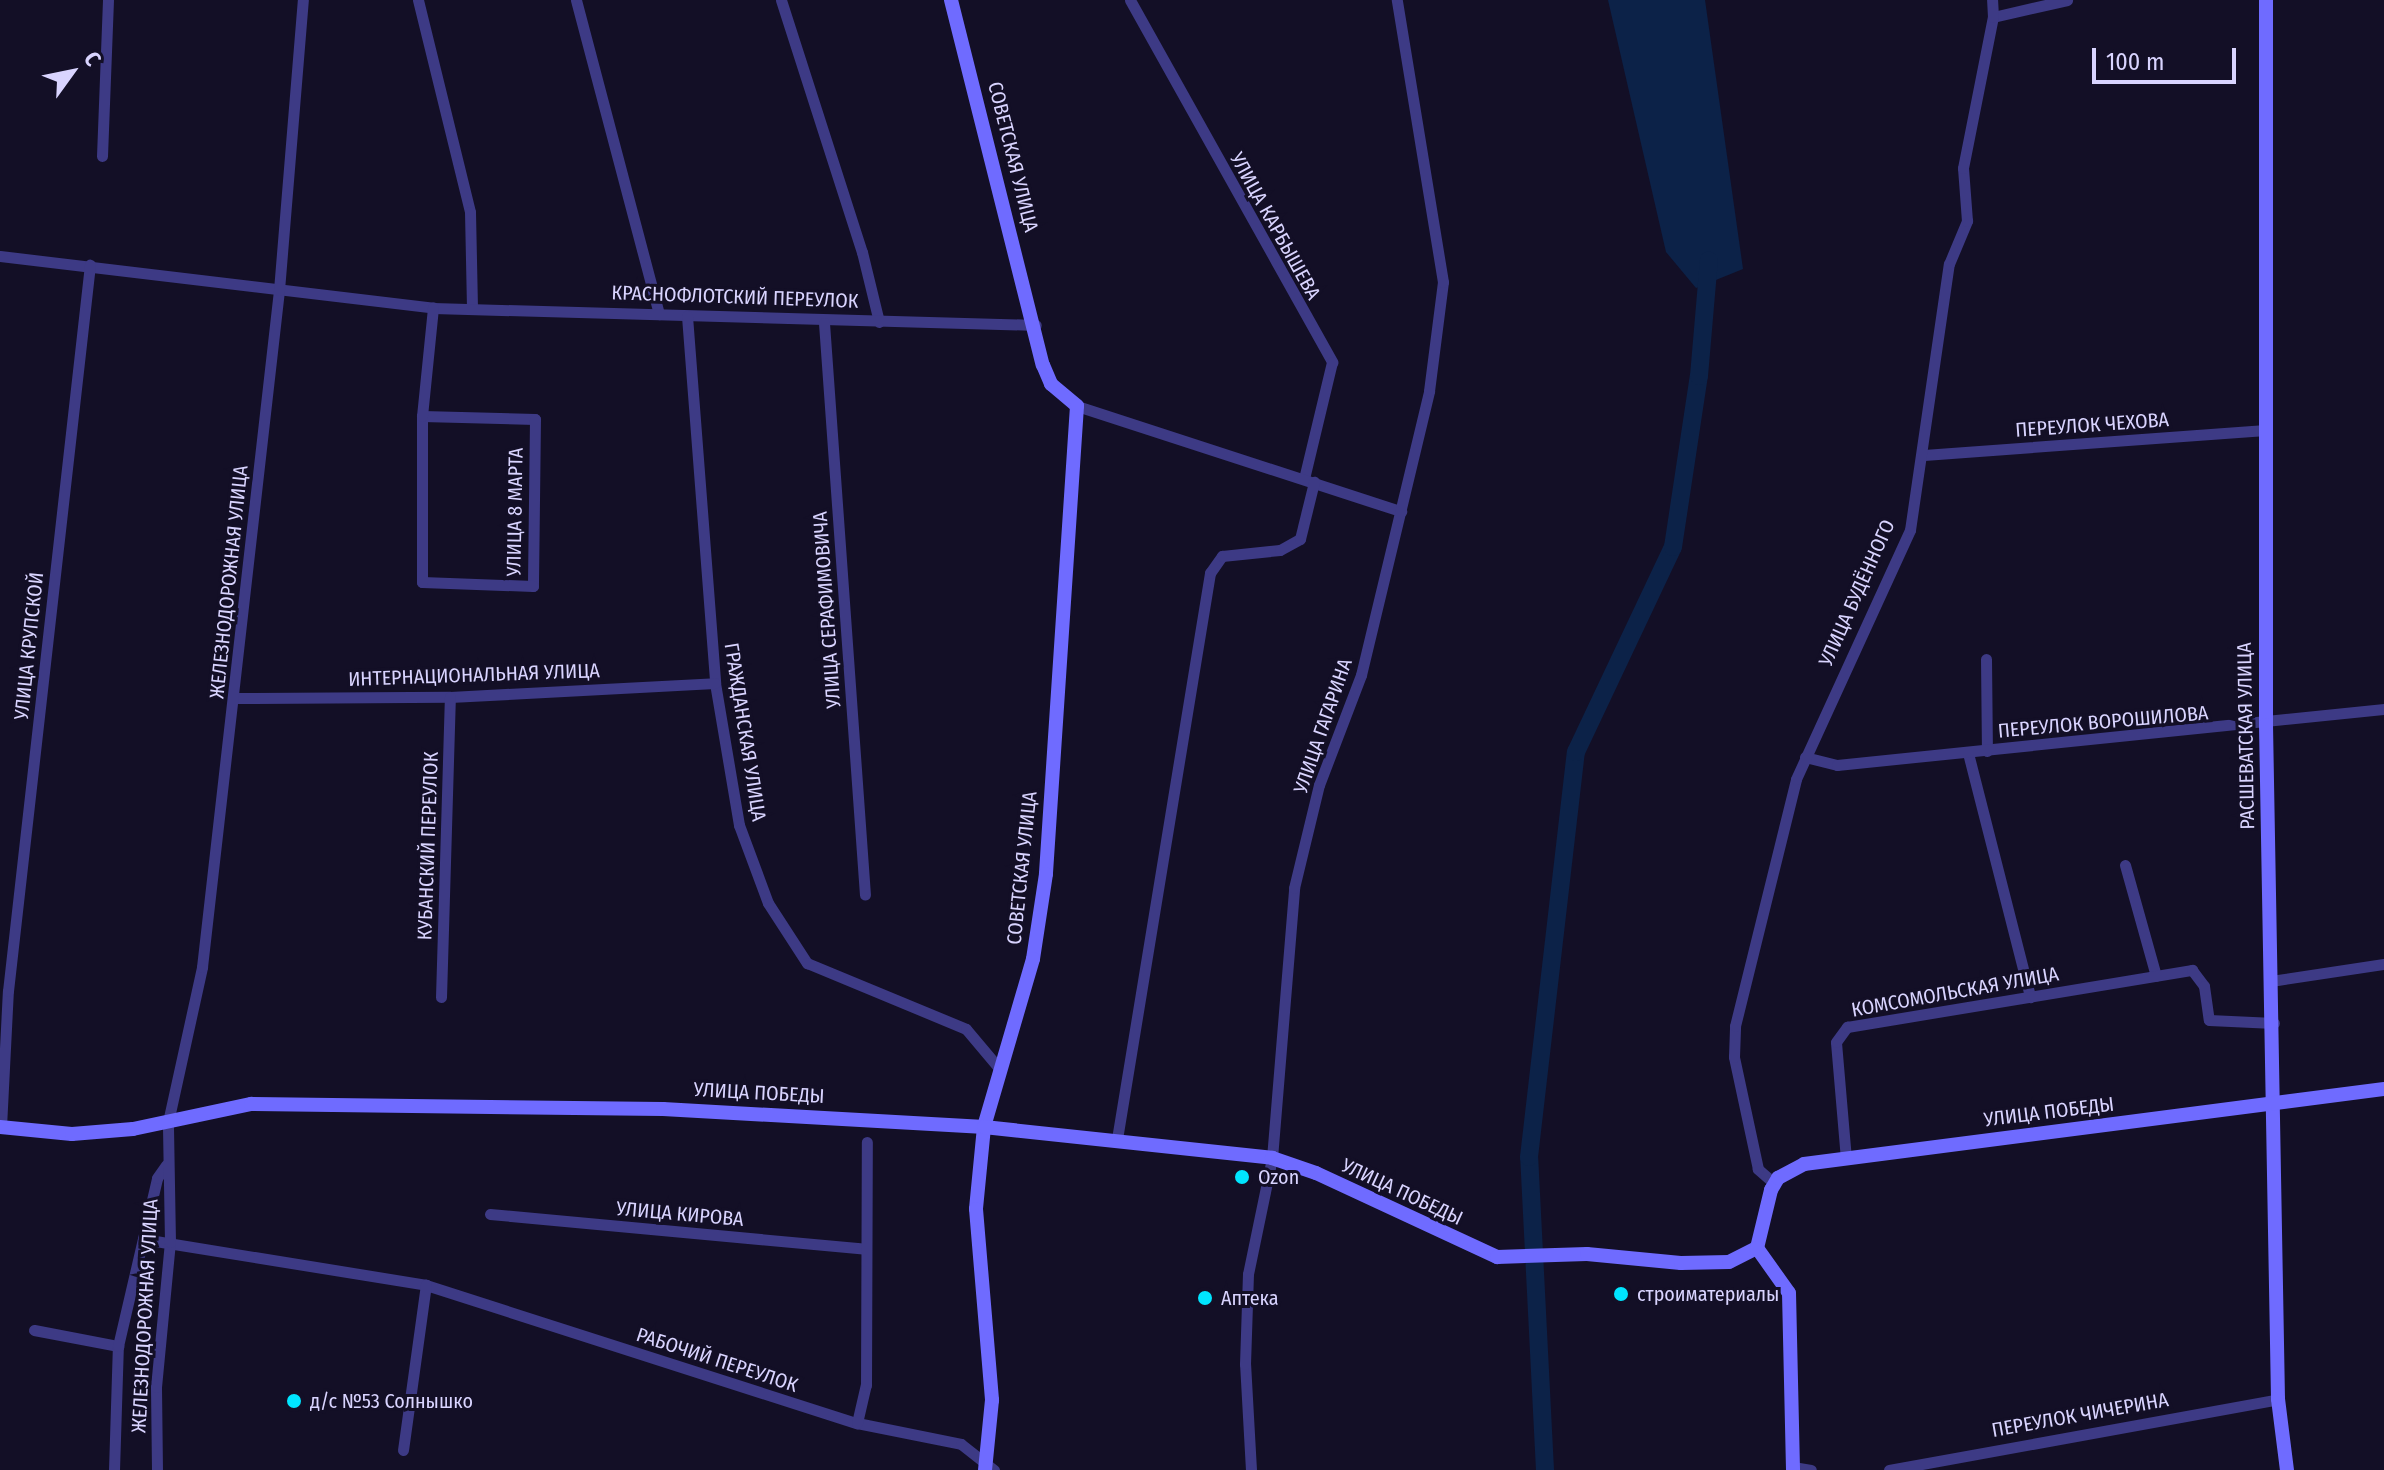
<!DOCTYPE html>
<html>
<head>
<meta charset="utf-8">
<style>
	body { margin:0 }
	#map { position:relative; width:2384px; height:1470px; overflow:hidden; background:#130f26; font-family:"Fira Sans Condensed",sans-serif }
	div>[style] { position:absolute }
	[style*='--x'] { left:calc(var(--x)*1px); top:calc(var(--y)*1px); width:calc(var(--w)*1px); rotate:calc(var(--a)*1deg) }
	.water>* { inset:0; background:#0c2248 }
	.river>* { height:18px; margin:-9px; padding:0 9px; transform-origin:9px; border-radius:9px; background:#0c2248 }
	.street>* { height:11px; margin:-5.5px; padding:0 5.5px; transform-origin:5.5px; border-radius:5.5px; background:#3d3a85 }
	.secondary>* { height:14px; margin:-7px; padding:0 7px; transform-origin:7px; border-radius:7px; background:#6f6bff }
	.dots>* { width:22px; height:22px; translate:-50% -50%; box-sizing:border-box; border:4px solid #130f26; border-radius:50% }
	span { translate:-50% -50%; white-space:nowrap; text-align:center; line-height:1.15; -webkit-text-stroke:6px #130f26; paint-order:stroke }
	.street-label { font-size:20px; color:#d9d4ff }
	.poi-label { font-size:20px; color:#d9d4ff }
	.left { translate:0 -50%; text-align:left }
	.north { position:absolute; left:32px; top:32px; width:80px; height:80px; -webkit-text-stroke:6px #130f26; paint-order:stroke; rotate:57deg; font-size:22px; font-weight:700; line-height:32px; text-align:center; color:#d9d4ff }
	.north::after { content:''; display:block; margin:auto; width:28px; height:36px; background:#d9d4ff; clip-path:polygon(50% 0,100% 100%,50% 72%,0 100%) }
	.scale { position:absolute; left:2092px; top:48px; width:144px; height:36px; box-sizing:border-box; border:4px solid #d9d4ff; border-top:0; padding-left:10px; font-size:24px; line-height:28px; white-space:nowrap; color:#d9d4ff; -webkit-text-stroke:6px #130f26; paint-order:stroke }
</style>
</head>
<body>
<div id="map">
	<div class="water">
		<div style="clip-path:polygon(1608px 0,1705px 0,1743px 269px,1696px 288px,1666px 252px)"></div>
	</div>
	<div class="river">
		<div style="--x:1545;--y:1470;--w:313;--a:-92.9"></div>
		<div style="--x:1529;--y:1157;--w:408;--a:-83.4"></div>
		<div style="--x:1576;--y:752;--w:227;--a:-64.7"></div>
		<div style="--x:1673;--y:547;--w:173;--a:-81.4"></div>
		<div style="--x:1699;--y:376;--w:116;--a:-85.1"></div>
	</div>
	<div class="street">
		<div style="--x:418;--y:0;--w:218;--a:76.2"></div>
		<div style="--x:470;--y:212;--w:95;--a:88.8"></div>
		<div style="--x:576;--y:0;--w:325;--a:75.2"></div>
		<div style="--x:781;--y:0;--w:265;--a:72.2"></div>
		<div style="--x:862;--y:252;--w:72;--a:76.3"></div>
		<div style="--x:1130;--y:0;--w:415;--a:60.8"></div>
		<div style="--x:1332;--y:362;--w:120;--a:103.5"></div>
		<div style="--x:1993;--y:17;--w:76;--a:-12.9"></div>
		<div style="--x:102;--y:156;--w:156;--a:-87.8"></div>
		<div style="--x:0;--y:256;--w:436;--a:6.8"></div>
		<div style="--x:433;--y:308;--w:603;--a:1.61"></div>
		<div style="--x:687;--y:316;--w:368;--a:85.6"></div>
		<div style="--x:715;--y:683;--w:144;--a:80.4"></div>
		<div style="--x:739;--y:825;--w:83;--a:69.6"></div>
		<div style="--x:768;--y:903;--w:72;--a:57"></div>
		<div style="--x:807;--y:963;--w:172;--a:22.5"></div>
		<div style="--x:966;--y:1029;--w:50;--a:49.9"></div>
		<div style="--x:824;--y:323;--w:573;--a:85.9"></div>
		<div style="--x:1077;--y:406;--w:341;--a:18"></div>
		<div style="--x:422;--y:416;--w:113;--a:1.5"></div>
		<div style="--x:535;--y:419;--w:167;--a:90.7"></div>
		<div style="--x:533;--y:586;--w:111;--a:-177.9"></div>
		<div style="--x:422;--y:582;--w:166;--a:-90"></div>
		<div style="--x:422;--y:416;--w:109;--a:-84.2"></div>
		<div style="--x:1924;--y:455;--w:339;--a:-4.2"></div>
		<div style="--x:1986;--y:659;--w:92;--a:89.4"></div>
		<div style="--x:234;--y:698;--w:216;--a:-0.3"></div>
		<div style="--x:450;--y:697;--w:265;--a:-3"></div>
		<div style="--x:1968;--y:753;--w:252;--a:75.7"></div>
		<div style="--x:1805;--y:757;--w:33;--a:14"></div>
		<div style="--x:1837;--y:765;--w:550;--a:-5.85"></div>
		<div style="--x:2125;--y:865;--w:115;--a:74.4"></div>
		<div style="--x:2271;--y:981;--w:114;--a:-8.6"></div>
		<div style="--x:441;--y:997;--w:300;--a:-88.3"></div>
		<div style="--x:1;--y:1127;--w:136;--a:-87.1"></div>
		<div style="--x:8;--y:991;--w:731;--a:-83.56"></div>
		<div style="--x:1117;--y:1139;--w:574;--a:-80.67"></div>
		<div style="--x:1210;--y:573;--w:21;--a:-55"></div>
		<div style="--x:1222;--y:556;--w:58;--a:-5.9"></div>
		<div style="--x:1280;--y:550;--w:23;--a:-29"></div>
		<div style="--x:1300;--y:539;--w:59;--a:-76.2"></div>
		<div style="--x:1846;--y:1159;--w:117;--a:-94.9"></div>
		<div style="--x:1836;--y:1042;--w:19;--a:-54"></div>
		<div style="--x:1847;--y:1027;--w:350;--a:-9.4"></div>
		<div style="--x:2192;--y:970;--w:20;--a:53"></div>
		<div style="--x:2204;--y:986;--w:34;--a:82"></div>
		<div style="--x:2209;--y:1020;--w:65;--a:2.6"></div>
		<div style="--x:1775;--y:1184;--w:23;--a:-139"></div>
		<div style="--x:1758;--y:1169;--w:115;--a:-102.1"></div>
		<div style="--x:1734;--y:1057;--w:31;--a:-88"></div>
		<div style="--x:1735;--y:1026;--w:254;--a:-76.1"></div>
		<div style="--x:1796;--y:779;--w:274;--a:-65.4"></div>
		<div style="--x:1910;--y:530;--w:269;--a:-81.7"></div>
		<div style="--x:1949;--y:264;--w:47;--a:-67.3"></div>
		<div style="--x:1967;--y:221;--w:53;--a:-94.3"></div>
		<div style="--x:1963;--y:168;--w:154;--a:-78.8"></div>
		<div style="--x:1993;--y:17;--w:17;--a:-93"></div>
		<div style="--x:490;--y:1214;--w:377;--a:5.3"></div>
		<div style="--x:143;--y:1239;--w:287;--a:9.2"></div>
		<div style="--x:426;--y:1285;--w:453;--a:17.8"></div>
		<div style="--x:857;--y:1423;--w:106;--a:11.4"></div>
		<div style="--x:961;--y:1444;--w:42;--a:38.2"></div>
		<div style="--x:34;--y:1330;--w:86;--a:10.8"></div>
		<div style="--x:857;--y:1423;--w:39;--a:-77"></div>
		<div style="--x:866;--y:1385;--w:243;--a:-89.8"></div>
		<div style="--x:403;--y:1450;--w:167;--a:-82.1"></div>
		<div style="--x:1793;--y:1467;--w:18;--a:9"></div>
		<div style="--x:114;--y:1470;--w:124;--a:-88.2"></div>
		<div style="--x:118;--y:1346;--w:172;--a:-76.9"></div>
		<div style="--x:157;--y:1178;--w:16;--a:-55"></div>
		<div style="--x:157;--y:1470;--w:83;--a:-90.7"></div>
		<div style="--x:156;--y:1387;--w:146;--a:-84.5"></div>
		<div style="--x:170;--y:1242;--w:120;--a:-91"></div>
		<div style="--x:168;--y:1122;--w:159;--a:-77.6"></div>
		<div style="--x:202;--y:967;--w:681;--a:-83.51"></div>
		<div style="--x:279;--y:290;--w:291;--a:-85.3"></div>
		<div style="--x:1251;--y:1470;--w:106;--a:-93.2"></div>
		<div style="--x:1245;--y:1364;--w:90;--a:-88.1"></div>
		<div style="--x:1248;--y:1274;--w:118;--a:-78.3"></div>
		<div style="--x:1272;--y:1158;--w:271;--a:-85.3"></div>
		<div style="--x:1294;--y:888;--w:106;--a:-76.4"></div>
		<div style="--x:1319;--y:785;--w:118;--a:-69.1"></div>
		<div style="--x:1361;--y:675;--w:292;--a:-76.5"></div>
		<div style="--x:1429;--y:391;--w:110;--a:-82.7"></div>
		<div style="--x:1443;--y:282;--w:286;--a:-99.3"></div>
		<div style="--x:1889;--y:1470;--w:395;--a:-10.3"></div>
	</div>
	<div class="secondary">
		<div style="--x:951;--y:0;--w:376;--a:75.9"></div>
		<div style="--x:1043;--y:365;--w:21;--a:67"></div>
		<div style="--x:1051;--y:384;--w:34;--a:40"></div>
		<div style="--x:1077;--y:406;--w:469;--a:93.8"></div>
		<div style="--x:1046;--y:874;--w:86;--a:98.7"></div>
		<div style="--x:1033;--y:959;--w:175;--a:106.3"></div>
		<div style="--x:984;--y:1127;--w:82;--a:95.6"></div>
		<div style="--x:976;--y:1209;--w:192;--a:85.2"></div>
		<div style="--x:992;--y:1400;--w:70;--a:95.7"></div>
		<div style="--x:2266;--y:0;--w:725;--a:90"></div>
		<div style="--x:2266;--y:725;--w:674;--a:88.98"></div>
		<div style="--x:2278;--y:1399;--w:72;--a:82.8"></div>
		<div style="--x:0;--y:1127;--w:72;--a:5.6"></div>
		<div style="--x:72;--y:1134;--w:61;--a:-4.7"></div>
		<div style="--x:133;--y:1129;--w:121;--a:-12"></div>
		<div style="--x:251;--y:1104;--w:412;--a:0.7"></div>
		<div style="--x:663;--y:1109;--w:322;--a:3.2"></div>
		<div style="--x:984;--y:1127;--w:290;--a:6.1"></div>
		<div style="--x:1272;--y:1158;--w:46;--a:18.8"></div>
		<div style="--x:1316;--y:1173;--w:200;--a:24.9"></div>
		<div style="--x:1497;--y:1257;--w:90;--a:-1.9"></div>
		<div style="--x:1587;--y:1254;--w:94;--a:5.5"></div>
		<div style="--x:1681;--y:1263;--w:48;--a:-1.2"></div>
		<div style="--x:1729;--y:1262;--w:31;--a:-27"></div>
		<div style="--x:1757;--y:1248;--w:60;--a:-76.4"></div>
		<div style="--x:1771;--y:1190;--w:14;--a:-60"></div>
		<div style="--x:1778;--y:1178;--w:30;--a:-28"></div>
		<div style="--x:1804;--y:1164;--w:585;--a:-7.37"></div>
		<div style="--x:1757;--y:1248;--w:55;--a:54.6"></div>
		<div style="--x:1789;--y:1293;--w:177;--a:88.7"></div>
	</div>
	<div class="dots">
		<div style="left:1242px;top:1177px;background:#00e5ff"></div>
		<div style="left:1621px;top:1294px;background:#00e5ff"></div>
		<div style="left:1205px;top:1298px;background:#00e5ff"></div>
		<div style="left:294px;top:1401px;background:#00e5ff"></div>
	</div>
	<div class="street-label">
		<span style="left:1013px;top:157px;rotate:76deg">СОВЕТСКАЯ УЛИЦА</span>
		<span style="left:1275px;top:226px;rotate:61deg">УЛИЦА КАРБЫШЕВА</span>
		<span style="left:735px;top:297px;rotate:2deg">КРАСНОФЛОТСКИЙ ПЕРЕУЛОК</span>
		<span style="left:2092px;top:425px;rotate:-4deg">ПЕРЕУЛОК ЧЕХОВА</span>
		<span style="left:515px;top:512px;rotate:-89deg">УЛИЦА 8 МАРТА</span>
		<span style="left:229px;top:582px;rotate:-84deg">ЖЕЛЕЗНОДОРОЖНАЯ УЛИЦА</span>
		<span style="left:1857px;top:593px;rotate:-66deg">УЛИЦА БУДЁННОГО</span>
		<span style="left:827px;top:610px;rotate:-94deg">УЛИЦА СЕРАФИМОВИЧА</span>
		<span style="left:29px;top:646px;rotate:-84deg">УЛИЦА КРУПСКОЙ</span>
		<span style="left:474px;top:675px;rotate:-2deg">ИНТЕРНАЦИОНАЛЬНАЯ УЛИЦА</span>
		<span style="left:2103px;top:722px;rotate:-5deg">ПЕРЕУЛОК ВОРОШИЛОВА</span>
		<span style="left:1323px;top:726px;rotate:-71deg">УЛИЦА ГАГАРИНА</span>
		<span style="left:745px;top:732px;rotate:81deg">ГРАЖДАНСКАЯ УЛИЦА</span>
		<span style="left:2246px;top:736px;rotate:-91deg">РАСШЕВАТСКАЯ УЛИЦА</span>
		<span style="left:428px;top:846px;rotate:-88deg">КУБАНСКИЙ ПЕРЕУЛОК</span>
		<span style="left:1022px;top:868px;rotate:-84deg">СОВЕТСКАЯ УЛИЦА</span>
		<span style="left:1955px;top:992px;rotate:-10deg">КОМСОМОЛЬСКАЯ УЛИЦА</span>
		<span style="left:759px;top:1093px;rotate:3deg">УЛИЦА ПОБЕДЫ</span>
		<span style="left:2049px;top:1112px;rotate:-7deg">УЛИЦА ПОБЕДЫ</span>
		<span style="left:1402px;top:1192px;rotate:25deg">УЛИЦА ПОБЕДЫ</span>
		<span style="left:680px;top:1214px;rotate:5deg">УЛИЦА КИРОВА</span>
		<span style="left:145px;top:1316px;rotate:-87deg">ЖЕЛЕЗНОДОРОЖНАЯ УЛИЦА</span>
		<span style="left:717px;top:1360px;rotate:18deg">РАБОЧИЙ ПЕРЕУЛОК</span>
		<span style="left:2080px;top:1415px;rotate:-10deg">ПЕРЕУЛОК ЧИЧЕРИНА</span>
	</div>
	<div class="poi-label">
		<span class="left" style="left:1258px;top:1177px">Ozon</span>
		<span class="left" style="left:1637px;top:1294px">строиматериалы</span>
		<span class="left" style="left:1221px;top:1298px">Аптека</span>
		<span class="left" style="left:310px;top:1401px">д/с №53 Солнышко</span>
	</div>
	<div class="north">С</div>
	<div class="scale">100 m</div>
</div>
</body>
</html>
